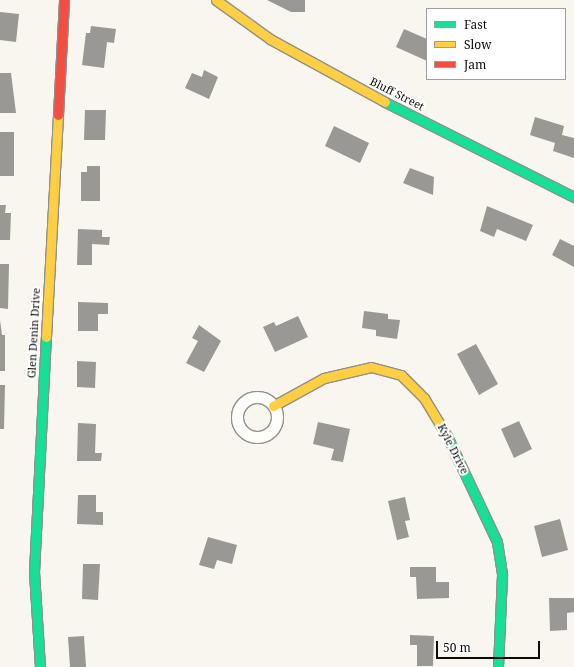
<!DOCTYPE html>
<html>
<head>
<meta charset="utf-8">
<style>
	body { margin:0 }
	#map { position:relative; width:574px; height:667px; overflow:hidden; background:#f8f6ee; font-family:"Noto Serif",serif }
	div>[style] { position:absolute }
	[style*='--x'] { left:calc(var(--x)*1px); top:calc(var(--y)*1px); width:calc(var(--w)*1px); rotate:calc(var(--a)*1deg) }
	.building>* { inset:0; background:#9a9894 }
	.roads { filter:drop-shadow(1px 0 #91908d) drop-shadow(-1px 0 #91908d) drop-shadow(0 1px #91908d) drop-shadow(0 -1px #91908d) }
	.street>* { height:11px; margin:-5.5px; padding:0 5.5px; transform-origin:5.5px; border-radius:5.5px; background:#fefefc }
	.street>.ring { margin:-5.5px; padding:0; box-sizing:content-box; background:none; border:11px solid #fefefc; border-radius:50% }
	.fast>* { height:9px; margin:-4.5px; padding:0 4.5px; transform-origin:4.5px; border-radius:4.5px; background:#16e098 }
	.slow>* { height:9px; margin:-4.5px; padding:0 4.5px; transform-origin:4.5px; border-radius:4.5px; background:#ffcf43 }
	.jam>* { height:9px; margin:-4.5px; padding:0 4.5px; transform-origin:4.5px; border-radius:4.5px; background:#f24e42 }
	span { translate:-50% -50%; white-space:nowrap; text-align:center; line-height:1.15; -webkit-text-stroke:4px #fff; paint-order:stroke }
	.street-label { font-size:11px; color:#0a0a0a }
	.legend { position:absolute; left:426px; top:8px; width:140px; height:72px; box-sizing:border-box; background:#fff; border:1px solid #9d9d9d; margin:0; padding:5px 7px; list-style:none; font-size:12px; color:#0a0a0a }
	.legend li { display:flex; align-items:center; gap:8px; height:20px }
	.legend b { width:20px; border:1px solid #9d9d9d }
	.scale { position:absolute; left:436px; top:641px; width:104px; height:18px; box-sizing:border-box; border:2px solid #0a0a0a; border-top:0; padding-left:5px; font-size:12px; line-height:14px; white-space:nowrap; color:#0a0a0a; -webkit-text-stroke:3px #fff; paint-order:stroke }
</style>
</head>
<body>
<div id="map">
	<div class="building">
		<div style="clip-path:polygon(267px 0,305px 0,305px 12px,291px 12px)"></div>
		<div style="clip-path:polygon(0 12px,19px 14px,16px 42px,0 40px)"></div>
		<div style="clip-path:polygon(91px 26px,116px 29px,114px 43px,107px 42px,104px 68px,82px 65px,86px 33px,90px 33px)"></div>
		<div style="clip-path:polygon(404px 29px,427px 39px,427px 61px,396px 47px)"></div>
		<div style="clip-path:polygon(204px 70px,218px 77px,209px 99px,185px 88px,192px 73px,202px 77px)"></div>
		<div style="clip-path:polygon(0 73px,11px 73px,16px 113px,0 113px)"></div>
		<div style="clip-path:polygon(85px 110px,106px 110px,105px 140px,84px 140px)"></div>
		<div style="clip-path:polygon(535px 117px,564px 126px,562px 135px,574px 138px,574px 158px,553px 151px,555px 143px,530px 135px)"></div>
		<div style="clip-path:polygon(334px 126px,369px 143px,360px 163px,325px 146px)"></div>
		<div style="clip-path:polygon(0 132px,14px 132px,14px 176px,0 176px)"></div>
		<div style="clip-path:polygon(87px 166px,100px 166px,100px 201px,81px 201px,81px 172px,87px 172px)"></div>
		<div style="clip-path:polygon(410px 168px,434px 177px,433px 195px,403px 183px)"></div>
		<div style="clip-path:polygon(0 205px,6px 205px,5px 213px,11px 213px,10px 240px,0 240px)"></div>
		<div style="clip-path:polygon(487px 206px,533px 225px,526px 241px,497px 229px,494px 237px,480px 231px)"></div>
		<div style="clip-path:polygon(78px 229px,102px 230px,102px 237px,110px 237px,109px 245px,92px 244px,92px 265px,77px 265px)"></div>
		<div style="clip-path:polygon(560px 239px,574px 246px,574px 267px,552px 255px)"></div>
		<div style="clip-path:polygon(0 264px,9px 264px,8px 309px,0 308px)"></div>
		<div style="clip-path:polygon(78px 302px,108px 303px,108px 314px,98px 314px,98px 331px,78px 331px)"></div>
		<div style="clip-path:polygon(364px 311px,388px 314px,388px 319px,400px 320px,397px 339px,376px 336px,376px 330px,362px 328px)"></div>
		<div style="clip-path:polygon(298px 316px,308px 337px,275px 352px,263px 327px,274px 322px,276px 326px)"></div>
		<div style="clip-path:polygon(0 320px,2px 335px,5px 335px,5px 371px,0 371px)"></div>
		<div style="clip-path:polygon(199px 325px,221px 341px,204px 372px,186px 363px,198px 341px,192px 338px)"></div>
		<div style="clip-path:polygon(476px 344px,498px 384px,479px 395px,457px 354px)"></div>
		<div style="clip-path:polygon(77px 361px,96px 362px,95px 388px,77px 387px)"></div>
		<div style="clip-path:polygon(0 385px,5px 385px,4px 429px,0 429px)"></div>
		<div style="clip-path:polygon(519px 421px,532px 449px,514px 458px,501px 429px)"></div>
		<div style="clip-path:polygon(318px 422px,350px 429px,343px 462px,331px 460px,334px 449px,313px 444px)"></div>
		<div style="clip-path:polygon(78px 423px,96px 424px,95px 453px,102px 453px,101px 461px,77px 461px)"></div>
		<div style="clip-path:polygon(78px 495px,96px 495px,96px 512px,103px 512px,103px 525px,77px 524px)"></div>
		<div style="clip-path:polygon(405px 497px,410px 520px,405px 521px,409px 537px,397px 540px,388px 501px)"></div>
		<div style="clip-path:polygon(560px 519px,568px 550px,542px 557px,534px 526px)"></div>
		<div style="clip-path:polygon(208px 537px,237px 545px,232px 564px,217px 560px,214px 569px,199px 565px)"></div>
		<div style="clip-path:polygon(83px 564px,100px 564px,98px 600px,82px 599px)"></div>
		<div style="clip-path:polygon(410px 567px,436px 567px,436px 582px,449px 582px,449px 598px,417px 599px,416px 577px,410px 577px)"></div>
		<div style="clip-path:polygon(549px 598px,574px 598px,574px 612px,567px 613px,567px 630px,550px 631px)"></div>
		<div style="clip-path:polygon(410px 635px,434px 636px,433px 666px,417px 666px,417px 645px,410px 645px)"></div>
		<div style="clip-path:polygon(84px 636px,86px 667px,70px 667px,68px 637px)"></div>
	</div>
	<div class="roads">
		<div class="street">
			<div class="ring" style="left:237px;top:397px;width:29px;height:29px"></div>
		</div>
		<div class="fast">
			<div style="--x:385;--y:102;--w:212;--a:26.7"></div>
			<div style="--x:447;--y:436;--w:117;--a:64.7"></div>
			<div style="--x:497;--y:542;--w:33;--a:81"></div>
			<div style="--x:502;--y:575;--w:92;--a:92.5"></div>
			<div style="--x:40;--y:667;--w:95;--a:-93.6"></div>
			<div style="--x:34;--y:572;--w:235;--a:-87.1"></div>
		</div>
		<div class="slow">
			<div style="--x:216;--y:0;--w:67;--a:35.8"></div>
			<div style="--x:270;--y:39;--w:131;--a:28.7"></div>
			<div style="--x:46;--y:337;--w:222;--a:-86.9"></div>
			<div style="--x:273;--y:406;--w:58;--a:-28.8"></div>
			<div style="--x:324;--y:378;--w:48;--a:-13.2"></div>
			<div style="--x:371;--y:367;--w:31;--a:15"></div>
			<div style="--x:401;--y:375;--w:33;--a:45"></div>
			<div style="--x:424;--y:398;--w:44;--a:58.8"></div>
		</div>
		<div class="jam">
			<div style="--x:58;--y:115;--w:115;--a:-87"></div>
		</div>
	</div>
	<div class="street-label">
		<span style="left:397px;top:94px;rotate:27deg">Bluff Street</span>
		<span style="left:34px;top:333px;rotate:-87deg">Glen Denin Drive</span>
		<span style="left:453px;top:449px;rotate:63deg">Kyle Drive</span>
	</div>
	<ul class="legend">
	<li><b style="height:5px;background:#16e098"></b>Fast</li>
	<li><b style="height:5px;background:#ffcf43"></b>Slow</li>
	<li><b style="height:5px;background:#f24e42"></b>Jam</li>
	</ul>
	<div class="scale">50 m</div>
</div>
</body>
</html>
